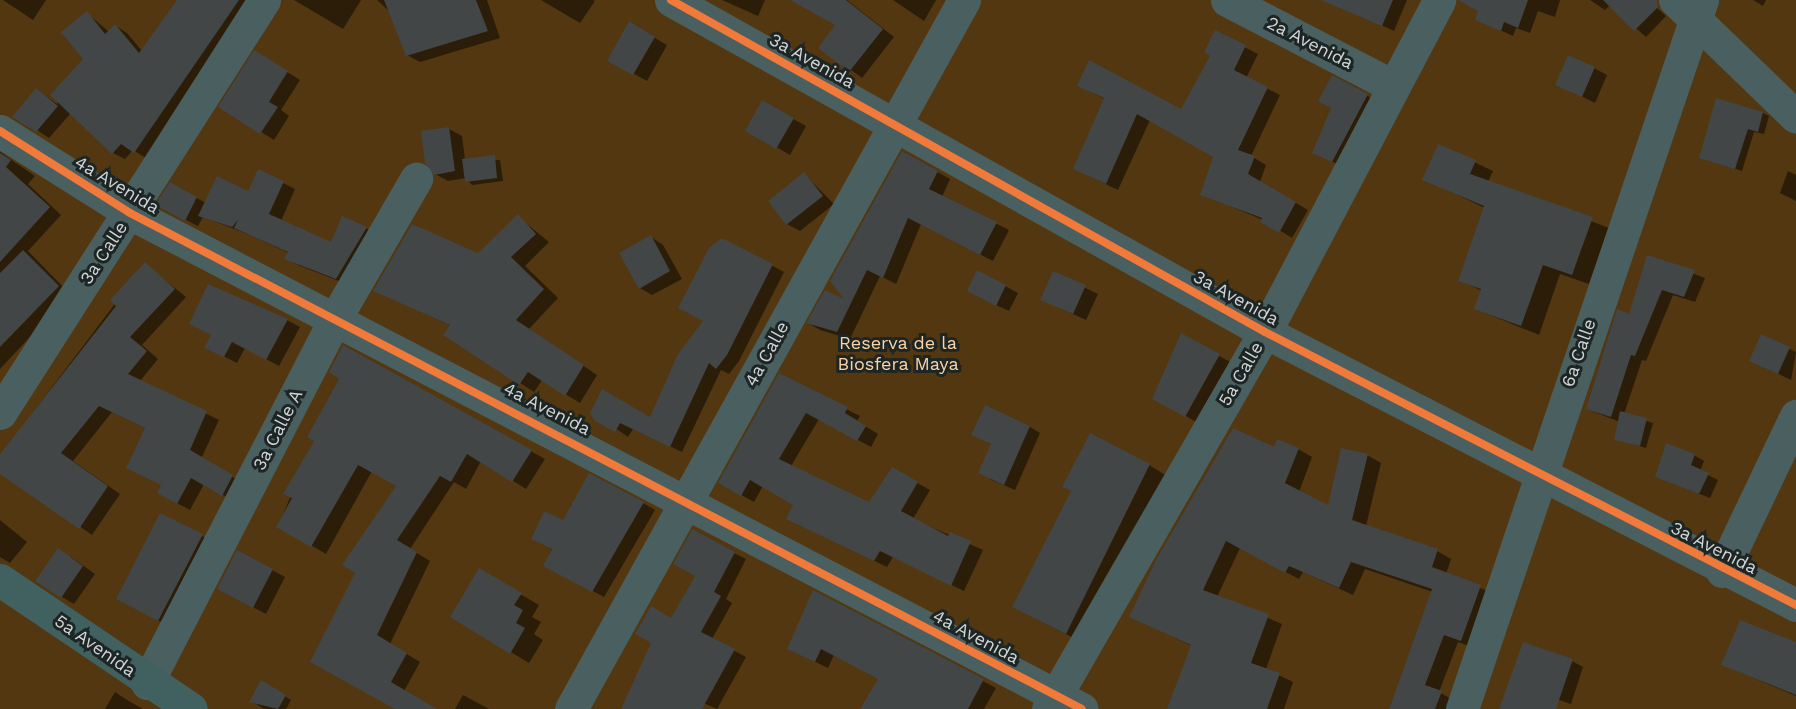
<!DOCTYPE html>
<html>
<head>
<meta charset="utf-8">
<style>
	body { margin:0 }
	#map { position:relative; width:1796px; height:709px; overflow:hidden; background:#282d2d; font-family:"Work Sans",sans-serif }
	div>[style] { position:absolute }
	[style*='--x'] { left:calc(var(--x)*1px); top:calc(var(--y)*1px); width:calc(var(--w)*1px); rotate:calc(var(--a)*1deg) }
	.green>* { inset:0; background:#523710 }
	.shadow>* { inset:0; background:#0007 }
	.building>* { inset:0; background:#424646 }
	.street>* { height:33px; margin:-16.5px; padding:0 16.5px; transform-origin:16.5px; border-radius:16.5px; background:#4a6060 }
	.secondary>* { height:33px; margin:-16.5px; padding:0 16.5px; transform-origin:16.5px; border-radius:16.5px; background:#416160 }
	.cycleway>* { height:8px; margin:-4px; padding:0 4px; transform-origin:4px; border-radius:4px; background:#f17a3a }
	span { translate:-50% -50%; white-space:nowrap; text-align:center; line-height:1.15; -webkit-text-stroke:6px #1d2525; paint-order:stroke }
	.street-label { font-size:18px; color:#d0d5d5 }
	.park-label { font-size:18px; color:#fbd2a1 }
</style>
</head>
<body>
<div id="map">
	<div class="green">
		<div style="clip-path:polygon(0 0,1796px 0,1796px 709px,0 709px)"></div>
	</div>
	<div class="shadow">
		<div style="clip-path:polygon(3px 0,46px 0,33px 20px)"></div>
		<div style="clip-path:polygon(178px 0,253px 0,146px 158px,133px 150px,125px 159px,113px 153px,71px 113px,49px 138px,37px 130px,37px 90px,57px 104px,85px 59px,87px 13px,109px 32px,116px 26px,127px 33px,142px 51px)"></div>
		<div style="clip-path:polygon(294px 0,361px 0,343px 29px)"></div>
		<div style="clip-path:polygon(377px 0,487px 0,500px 38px,420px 62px,407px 55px,391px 13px)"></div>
		<div style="clip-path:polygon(541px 0,593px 0,595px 1px,580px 23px)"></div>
		<div style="clip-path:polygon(722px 0,765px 0,758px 16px)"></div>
		<div style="clip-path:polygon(793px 0,847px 0,894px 37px,862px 78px,820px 47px,837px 25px)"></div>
		<div style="clip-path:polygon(893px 0,936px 0,924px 21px)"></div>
		<div style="clip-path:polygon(1352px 0,1407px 0,1394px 31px,1348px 10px)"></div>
		<div style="clip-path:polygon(1483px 0,1560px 0,1555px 17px,1538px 11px,1530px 33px,1516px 28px,1513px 36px,1476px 19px)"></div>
		<div style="clip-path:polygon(1590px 0,1648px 0,1666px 16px,1646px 37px,1610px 5px,1605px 10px)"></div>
		<div style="clip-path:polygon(1753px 0,1766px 0,1763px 6px)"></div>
		<div style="clip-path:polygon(629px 23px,667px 45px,647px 81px,609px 60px)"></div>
		<div style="clip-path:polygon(1215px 32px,1258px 54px,1246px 78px,1280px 95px,1251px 156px,1266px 165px,1260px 182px,1308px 210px,1292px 238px,1263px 220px,1202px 194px,1215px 156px,1150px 120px,1118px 190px,1087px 175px,1105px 99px,1079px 86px,1182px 111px,1212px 55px)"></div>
		<div style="clip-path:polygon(255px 52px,300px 80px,281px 110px,289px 116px,274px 140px,220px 106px)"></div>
		<div style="clip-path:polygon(1594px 68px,1607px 75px,1595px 103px,1557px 84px)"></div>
		<div style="clip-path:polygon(1332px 77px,1379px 102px,1343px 167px,1314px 152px,1333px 108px)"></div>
		<div style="clip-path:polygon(762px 102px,806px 126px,790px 155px,747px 130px)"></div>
		<div style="clip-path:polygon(1763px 113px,1769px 116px,1764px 134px,1754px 132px,1742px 171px,1701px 157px)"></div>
		<div style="clip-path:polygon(449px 129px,462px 136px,465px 160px,500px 160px,503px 181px,472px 185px,466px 178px,448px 181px,435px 174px)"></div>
		<div style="clip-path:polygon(1438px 145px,1493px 171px,1488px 182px,1609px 228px,1589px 284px,1560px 274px,1539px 335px,1476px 309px,1482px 291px,1460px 280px,1485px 208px,1424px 179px)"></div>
		<div style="clip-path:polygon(0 152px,35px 176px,28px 184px,61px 215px,28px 251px,70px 294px,0 369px)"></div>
		<div style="clip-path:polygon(903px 153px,950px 179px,942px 197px,1009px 230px,993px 261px,921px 224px,896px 284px,880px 276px,850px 339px,820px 330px,808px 323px,849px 304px)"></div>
		<div style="clip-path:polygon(259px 171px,295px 189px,281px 221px,332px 244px,366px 228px,378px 235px,349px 285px,298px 265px,286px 258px,289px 253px,245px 233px,203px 217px,198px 226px,170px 212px,170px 184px,206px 203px,249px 193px)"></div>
		<div style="clip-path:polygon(1788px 171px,1796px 175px,1796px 201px,1780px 193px)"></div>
		<div style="clip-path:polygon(804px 174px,834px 204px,800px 231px,787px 224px)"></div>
		<div style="clip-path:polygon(522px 220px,549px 242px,525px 266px,558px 298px,529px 329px,597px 375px,580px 403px,542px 380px,534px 392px,445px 334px,452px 326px,375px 291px,478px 255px)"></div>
		<div style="clip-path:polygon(651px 237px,663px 245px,682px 279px,652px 295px,640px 288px)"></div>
		<div style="clip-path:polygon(722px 239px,784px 272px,739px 361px,729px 374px,721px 370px,682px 452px,633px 429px,628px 437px,592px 412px,651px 420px,705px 321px)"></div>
		<div style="clip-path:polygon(1648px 257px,1705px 278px,1695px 302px,1673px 295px,1646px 361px,1642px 360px,1624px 414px,1653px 423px,1646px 448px,1616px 439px,1620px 422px,1587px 409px,1629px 316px)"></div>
		<div style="clip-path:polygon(145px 264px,186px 297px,142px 345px,158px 359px,140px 381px,219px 420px,201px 459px,245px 484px,235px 502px,204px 484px,190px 510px,171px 500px,147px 429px,112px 412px,73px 461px,120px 494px,92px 535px,0 470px,0 456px)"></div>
		<div style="clip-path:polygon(1054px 273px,1098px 294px,1086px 320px,1042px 300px)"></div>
		<div style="clip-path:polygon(1005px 286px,1018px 293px,1009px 311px,981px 298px)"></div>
		<div style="clip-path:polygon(287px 320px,300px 327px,279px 366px,245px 348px,237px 363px,206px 347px)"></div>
		<div style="clip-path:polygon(1181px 335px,1232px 363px,1198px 423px,1154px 398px)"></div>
		<div style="clip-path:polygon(1762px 336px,1796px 352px,1791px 380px,1751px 361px)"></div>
		<div style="clip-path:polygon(343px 347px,545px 459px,526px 489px,481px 461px,466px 489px,454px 482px,410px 549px,430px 561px,390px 644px,420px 662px,404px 691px,434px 709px,397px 709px,357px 572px,398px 485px,372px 471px,326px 554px,278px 526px,341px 378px)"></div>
		<div style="clip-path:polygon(779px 375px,860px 416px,857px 421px,878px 434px,871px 447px,819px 419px,791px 466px,869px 504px,892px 469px,930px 490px,913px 519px,983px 550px,964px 591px,893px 557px,887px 567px,801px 525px,795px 504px,763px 486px,754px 502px,720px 483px)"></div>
		<div style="clip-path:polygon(1030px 427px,1040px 433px,1015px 490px,990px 479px,993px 445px,973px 435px)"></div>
		<div style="clip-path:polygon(1274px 449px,1298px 449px,1312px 457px,1299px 492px,1329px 507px,1367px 455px,1381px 463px,1366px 526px,1437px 551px,1451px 559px,1446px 574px,1495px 594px,1475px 648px,1458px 642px,1439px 692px,1455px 701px,1451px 709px,1389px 709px,1433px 592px,1365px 569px,1353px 595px,1303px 572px,1299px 579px,1240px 548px,1217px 597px,1282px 624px,1266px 669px,1293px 682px,1284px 709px,1171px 709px,1192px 646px,1131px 616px)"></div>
		<div style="clip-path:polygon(1694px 455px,1704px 461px,1700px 471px,1718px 480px,1710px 498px,1656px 477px)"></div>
		<div style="clip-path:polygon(1149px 465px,1167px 476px,1085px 644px,1033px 617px)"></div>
		<div style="clip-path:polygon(643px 503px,655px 510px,604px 597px,545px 565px,563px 522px)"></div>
		<div style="clip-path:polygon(0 520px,27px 542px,10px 563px,0 557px)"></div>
		<div style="clip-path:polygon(202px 536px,214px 543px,171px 627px,130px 606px)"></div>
		<div style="clip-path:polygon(734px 553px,746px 559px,726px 599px,732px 603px,712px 639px,746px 657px,717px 709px,682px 694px,674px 709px,623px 709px,653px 643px)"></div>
		<div style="clip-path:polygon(71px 557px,95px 574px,74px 604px,62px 597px)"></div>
		<div style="clip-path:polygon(272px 570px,285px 577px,266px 614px,231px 596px)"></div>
		<div style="clip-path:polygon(479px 570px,539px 605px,532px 617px,541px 622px,534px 634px,543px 640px,529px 663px,452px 616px)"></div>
		<div style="clip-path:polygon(814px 592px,996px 688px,984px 709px,862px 709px,880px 679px,834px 655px,828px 668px,801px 655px)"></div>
		<div style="clip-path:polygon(1796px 644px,1796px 696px,1723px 665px)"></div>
		<div style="clip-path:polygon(1572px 661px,1583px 667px,1571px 704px,1544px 695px,1539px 709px,1501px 709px)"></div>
		<div style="clip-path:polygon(262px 682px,291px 700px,286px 709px,264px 709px,251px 701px)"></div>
		<div style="clip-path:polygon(115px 692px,127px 700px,143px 709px,105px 709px)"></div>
		<div style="clip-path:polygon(463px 695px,489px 709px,455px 709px)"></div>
	</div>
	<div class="building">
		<div style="clip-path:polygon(177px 0,239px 0,134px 153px,121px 144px,112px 154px,50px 95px,83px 59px,61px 32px,87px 11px,105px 34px,115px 24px,139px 53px)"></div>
		<div style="clip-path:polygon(384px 0,476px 0,488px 31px,406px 56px)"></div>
		<div style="clip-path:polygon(790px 0,846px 0,883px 29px,849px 72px,818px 48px,835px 25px)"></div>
		<div style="clip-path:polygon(1321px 0,1393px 0,1382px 26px)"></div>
		<div style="clip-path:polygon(1458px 0,1528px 0,1518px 28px,1504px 22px,1501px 31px,1475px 20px,1478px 11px)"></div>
		<div style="clip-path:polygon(1603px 0,1657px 0,1658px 7px,1634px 31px)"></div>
		<div style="clip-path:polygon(629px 21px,655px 37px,633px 75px,607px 61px)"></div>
		<div style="clip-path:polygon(1215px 30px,1246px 45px,1234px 70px,1268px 87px,1238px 150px,1255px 156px,1248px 174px,1296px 202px,1279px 233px,1260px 222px,1262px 218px,1200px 195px,1213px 157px,1137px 114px,1106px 184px,1073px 169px,1104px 98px,1077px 86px,1089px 60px,1181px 109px,1210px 56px,1204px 52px)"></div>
		<div style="clip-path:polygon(254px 50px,288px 71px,269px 102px,278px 107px,260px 134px,218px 107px)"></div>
		<div style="clip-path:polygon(1568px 55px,1595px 67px,1582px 97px,1555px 85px)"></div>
		<div style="clip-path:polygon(1332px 75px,1368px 94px,1332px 162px,1312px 153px,1331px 108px,1318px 101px)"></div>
		<div style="clip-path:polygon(36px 88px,58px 106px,36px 132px,12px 117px)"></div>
		<div style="clip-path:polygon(1716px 98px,1763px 112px,1758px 132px,1748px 129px,1735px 169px,1699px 158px)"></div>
		<div style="clip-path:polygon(762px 100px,794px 118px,776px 149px,745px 131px)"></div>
		<div style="clip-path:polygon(449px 127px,455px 171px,434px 175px,425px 163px,421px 131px)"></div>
		<div style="clip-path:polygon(1438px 144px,1476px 160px,1470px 174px,1593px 217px,1572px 275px,1543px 265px,1521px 326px,1474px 309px,1481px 289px,1458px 281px,1484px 206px,1422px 180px)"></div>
		<div style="clip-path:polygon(902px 151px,938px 171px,929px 189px,997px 222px,980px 255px,908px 218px,883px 278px,867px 270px,837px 332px,806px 323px,825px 290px,844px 299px,830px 281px)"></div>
		<div style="clip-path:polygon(0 153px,11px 160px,6px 167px,50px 207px,0 262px)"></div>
		<div style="clip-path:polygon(495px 155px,497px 178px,465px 182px,462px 159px)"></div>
		<div style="clip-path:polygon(258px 169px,284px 181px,269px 214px,331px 242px,342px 216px,367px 227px,336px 279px,284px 259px,288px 252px,234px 228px,238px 220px,232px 227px,198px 216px,217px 176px,248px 191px)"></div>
		<div style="clip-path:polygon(804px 172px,823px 196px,786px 225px,768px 201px)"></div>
		<div style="clip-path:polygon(170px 182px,197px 197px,185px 221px,155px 205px)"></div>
		<div style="clip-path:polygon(518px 214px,536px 234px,511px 257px,544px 289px,516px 320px,584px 365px,565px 396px,528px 372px,519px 385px,443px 335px,450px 325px,373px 291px,412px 224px,478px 253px)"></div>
		<div style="clip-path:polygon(651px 235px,670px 271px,639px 289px,619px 253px)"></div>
		<div style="clip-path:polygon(722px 238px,773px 264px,727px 355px,716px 369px,709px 363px,670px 447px,620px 423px,615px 432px,595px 421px,590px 413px,602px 389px,650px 417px,678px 354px,703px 321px,678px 308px,709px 248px)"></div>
		<div style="clip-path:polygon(23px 250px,59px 286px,0 347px,0 273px)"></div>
		<div style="clip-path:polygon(1647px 255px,1695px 270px,1684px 297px,1662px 290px,1635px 356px,1631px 355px,1611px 417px,1586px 409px,1617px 309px,1629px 314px)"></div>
		<div style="clip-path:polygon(145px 262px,175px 289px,130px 337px,147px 351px,128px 374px,207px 411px,190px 450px,233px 475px,222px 496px,191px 478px,177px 504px,157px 493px,161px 485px,126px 468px,145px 428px,99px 406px,61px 453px,108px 486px,79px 529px,0 474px,0 454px,116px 306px,110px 300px)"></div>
		<div style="clip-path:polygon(977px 270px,1006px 285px,996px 306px,967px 291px)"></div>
		<div style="clip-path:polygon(1053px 271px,1086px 285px,1073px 314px,1040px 300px)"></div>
		<div style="clip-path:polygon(208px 284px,288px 319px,266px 360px,232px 342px,224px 357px,204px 348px,211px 335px,189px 324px)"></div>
		<div style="clip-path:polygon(1181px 333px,1220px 354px,1185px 417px,1152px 399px)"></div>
		<div style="clip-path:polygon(1761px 334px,1790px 347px,1778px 374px,1749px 361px)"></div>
		<div style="clip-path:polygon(343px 345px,532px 450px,512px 482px,467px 454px,451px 482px,440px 476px,397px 540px,417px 552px,377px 635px,407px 653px,391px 682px,437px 709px,395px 709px,310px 662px,355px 573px,342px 565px,396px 486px,358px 465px,311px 547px,276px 527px,292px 498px,283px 494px,314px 441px,307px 437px,339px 379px,329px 372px)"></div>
		<div style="clip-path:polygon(779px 373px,848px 407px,845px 413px,866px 426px,857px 441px,806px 413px,779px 459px,869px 502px,892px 467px,918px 482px,901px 511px,948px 536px,950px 532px,971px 541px,951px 586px,880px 551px,874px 561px,786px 519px,793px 505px,750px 480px,741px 496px,718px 483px)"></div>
		<div style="clip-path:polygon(985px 405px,1030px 426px,1004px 485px,978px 473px,991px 444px,971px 435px)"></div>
		<div style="clip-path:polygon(1620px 411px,1647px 418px,1640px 446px,1614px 440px)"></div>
		<div style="clip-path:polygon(1233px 428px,1274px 447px,1277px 439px,1299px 448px,1285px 483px,1328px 505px,1341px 448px,1368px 454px,1352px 520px,1438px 549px,1432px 567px,1481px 585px,1461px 641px,1444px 635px,1425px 685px,1442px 691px,1435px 709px,1389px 709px,1432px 589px,1351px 562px,1339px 588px,1289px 566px,1285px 573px,1226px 541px,1203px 590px,1269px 614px,1251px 663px,1280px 673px,1267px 709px,1167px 709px,1191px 645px,1129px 617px,1157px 558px)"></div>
		<div style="clip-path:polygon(1090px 433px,1150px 464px,1066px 634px,1012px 607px,1071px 491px,1062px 487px)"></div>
		<div style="clip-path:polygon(1666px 443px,1695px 454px,1691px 465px,1709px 473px,1699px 494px,1655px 477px)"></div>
		<div style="clip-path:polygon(589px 473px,644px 502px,592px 592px,543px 566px,552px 549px,531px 539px,544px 511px,563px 520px)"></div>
		<div style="clip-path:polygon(160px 513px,203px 534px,158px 621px,116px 599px)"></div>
		<div style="clip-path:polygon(692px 529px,735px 552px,714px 592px,721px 596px,701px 632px,735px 649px,702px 709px,621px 709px,651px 643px,635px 634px,651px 606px,671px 618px,695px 576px,673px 564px)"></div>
		<div style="clip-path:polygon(58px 548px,83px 566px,61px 598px,35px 581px)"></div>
		<div style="clip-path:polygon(237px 550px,273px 569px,253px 608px,217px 589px)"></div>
		<div style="clip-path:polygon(479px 568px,522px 593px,514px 605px,523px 610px,516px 623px,525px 628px,510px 654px,450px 617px)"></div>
		<div style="clip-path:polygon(813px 590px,984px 679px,968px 709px,860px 709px,878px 679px,821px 649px,815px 662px,787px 649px)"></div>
		<div style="clip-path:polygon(1740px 620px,1796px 642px,1796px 695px,1721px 665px)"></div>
		<div style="clip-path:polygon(1523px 642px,1573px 659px,1556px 709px,1499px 709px)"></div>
		<div style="clip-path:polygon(261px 680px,286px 695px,278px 709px,249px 702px)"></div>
	</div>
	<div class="street">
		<div style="--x:671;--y:0;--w:680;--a:29.2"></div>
		<div style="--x:1265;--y:332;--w:597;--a:27.21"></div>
		<div style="--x:1227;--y:0;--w:187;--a:27.4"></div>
		<div style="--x:1675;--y:0;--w:168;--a:44"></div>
		<div style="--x:0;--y:131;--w:154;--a:32.2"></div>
		<div style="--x:130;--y:213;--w:1073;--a:27.52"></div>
		<div style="--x:0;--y:413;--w:490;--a:-57.4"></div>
		<div style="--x:1722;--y:571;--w:172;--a:-64.5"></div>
		<div style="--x:147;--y:683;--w:412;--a:-62.7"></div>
		<div style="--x:336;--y:317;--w:160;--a:-59.9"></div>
		<div style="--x:571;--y:709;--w:811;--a:-61"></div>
		<div style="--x:1048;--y:709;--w:435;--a:-60.1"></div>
		<div style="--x:1265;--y:332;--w:375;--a:-62.3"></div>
		<div style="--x:1462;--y:709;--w:749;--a:-71.3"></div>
	</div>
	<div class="secondary">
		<div style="--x:0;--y:580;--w:230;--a:34"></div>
	</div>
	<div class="cycleway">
		<div style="--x:671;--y:0;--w:680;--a:29.2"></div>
		<div style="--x:1265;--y:332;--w:597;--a:27.21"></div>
		<div style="--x:0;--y:131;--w:154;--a:32.2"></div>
		<div style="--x:130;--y:213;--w:1073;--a:27.52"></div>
	</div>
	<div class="street-label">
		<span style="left:1310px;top:43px;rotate:27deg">2a Avenida</span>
		<span style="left:812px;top:61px;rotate:29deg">3a Avenida</span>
		<span style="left:117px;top:185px;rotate:31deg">4a Avenida</span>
		<span style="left:104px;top:253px;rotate:-57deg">3a Calle</span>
		<span style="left:1236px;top:298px;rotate:29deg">3a Avenida</span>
		<span style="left:1579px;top:353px;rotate:-71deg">6a Calle</span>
		<span style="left:767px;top:354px;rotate:-61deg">4a Calle</span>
		<span style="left:1241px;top:374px;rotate:-60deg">5a Calle</span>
		<span style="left:547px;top:409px;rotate:27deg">4a Avenida</span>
		<span style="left:278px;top:430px;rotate:-63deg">3a Calle A</span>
		<span style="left:1714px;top:548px;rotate:27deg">3a Avenida</span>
		<span style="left:976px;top:637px;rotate:28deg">4a Avenida</span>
		<span style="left:95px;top:646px;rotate:35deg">5a Avenida</span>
	</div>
	<div class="park-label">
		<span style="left:898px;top:354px">Reserva de la<br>Biosfera Maya</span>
	</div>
</div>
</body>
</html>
